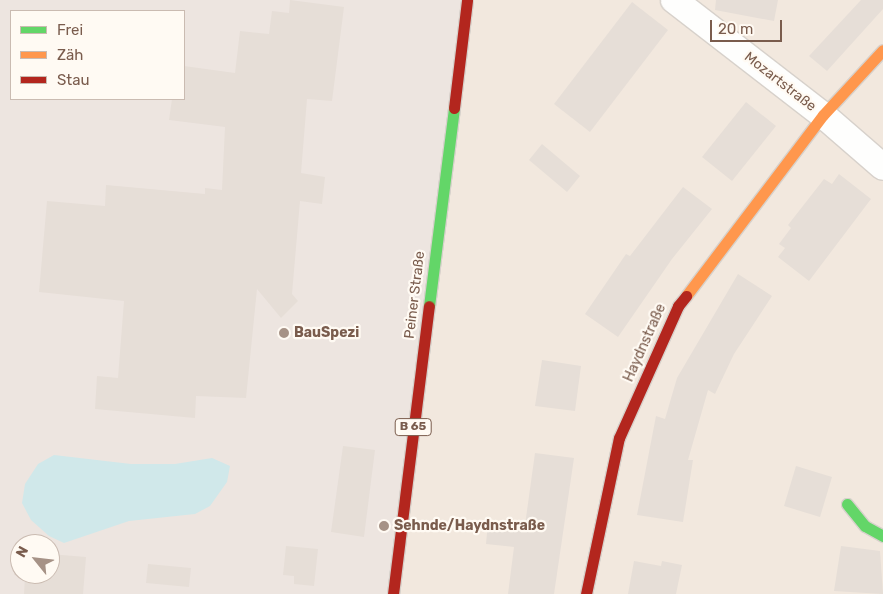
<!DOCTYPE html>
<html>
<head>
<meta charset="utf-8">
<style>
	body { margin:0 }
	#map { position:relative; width:883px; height:594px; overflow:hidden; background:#f9f5f0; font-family:Rubik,sans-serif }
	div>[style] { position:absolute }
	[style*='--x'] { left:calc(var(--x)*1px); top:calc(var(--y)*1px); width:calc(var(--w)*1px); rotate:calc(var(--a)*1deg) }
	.residential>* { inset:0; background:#f2e8de }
	.industrial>* { inset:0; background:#ede5e0 }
	.water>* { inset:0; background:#d0e8ea }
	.building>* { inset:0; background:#e6ded7 }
	.roads { filter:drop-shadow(1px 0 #d7d1cb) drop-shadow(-1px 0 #d7d1cb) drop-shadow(0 1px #d7d1cb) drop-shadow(0 -1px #d7d1cb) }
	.street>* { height:26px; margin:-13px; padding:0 13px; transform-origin:13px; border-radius:13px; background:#fefefd }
	.fast>* { height:11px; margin:-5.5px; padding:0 5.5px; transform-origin:5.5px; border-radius:5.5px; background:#63d668 }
	.slow>* { height:11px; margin:-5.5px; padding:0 5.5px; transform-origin:5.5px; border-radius:5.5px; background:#ff974d }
	.jam>* { height:11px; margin:-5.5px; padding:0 5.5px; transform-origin:5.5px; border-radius:5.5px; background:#b3261e }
	.dots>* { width:14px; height:14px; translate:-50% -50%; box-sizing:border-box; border:2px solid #fffaf3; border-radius:50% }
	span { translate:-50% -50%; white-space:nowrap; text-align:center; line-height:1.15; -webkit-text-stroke:4.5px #fffaf3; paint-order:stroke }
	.shield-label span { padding:1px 4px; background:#fffaf3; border:1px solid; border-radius:4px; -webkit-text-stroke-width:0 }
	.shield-label { font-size:12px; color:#7a5c4d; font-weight:700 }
	.street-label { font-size:14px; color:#7a5c4d }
	.poi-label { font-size:14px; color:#7a5c4d; font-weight:700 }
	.left { translate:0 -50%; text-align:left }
	.legend { position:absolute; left:10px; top:10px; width:175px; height:90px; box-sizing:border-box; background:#fffaf3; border:1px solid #cabbb1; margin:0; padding:6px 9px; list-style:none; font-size:15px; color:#7a5c4d }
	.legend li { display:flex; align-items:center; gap:10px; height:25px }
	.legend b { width:25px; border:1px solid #cabbb1 }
	.north { position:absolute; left:10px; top:534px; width:50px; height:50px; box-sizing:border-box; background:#fffaf3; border:1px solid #cabbb1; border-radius:50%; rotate:299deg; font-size:14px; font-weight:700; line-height:20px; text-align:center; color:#7a5c4d }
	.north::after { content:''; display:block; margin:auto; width:18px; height:22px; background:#a69286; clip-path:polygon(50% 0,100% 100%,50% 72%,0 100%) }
	.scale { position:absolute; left:710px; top:20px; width:72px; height:22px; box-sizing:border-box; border:2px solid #7a5c4d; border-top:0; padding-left:6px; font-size:15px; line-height:18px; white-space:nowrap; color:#7a5c4d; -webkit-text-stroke:4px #fffaf3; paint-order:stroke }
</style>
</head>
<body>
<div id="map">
	<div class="residential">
		<div style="clip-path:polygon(466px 0,883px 0,883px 594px,393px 594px)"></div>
	</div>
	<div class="industrial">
		<div style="clip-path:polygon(evenodd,0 0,466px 0,393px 594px,0 594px,0 0,11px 11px,184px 11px,184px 99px,11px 99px,11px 11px,0 0,20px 544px,50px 544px,50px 574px,20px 574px,20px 544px)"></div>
	</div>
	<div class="water">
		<div style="clip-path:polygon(54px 455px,131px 464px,175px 464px,212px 458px,230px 466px,227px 482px,210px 506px,195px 514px,129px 521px,64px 543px,49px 536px,31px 520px,22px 503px,25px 484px,38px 464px)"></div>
	</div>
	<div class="building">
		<div style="clip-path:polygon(290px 0,344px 7px,332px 101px,307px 99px,301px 173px,325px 177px,322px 204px,300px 201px,292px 294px,298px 301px,281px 318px,257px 289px,246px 398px,196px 396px,195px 418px,95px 409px,97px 376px,118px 378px,124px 301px,39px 292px,47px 201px,105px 206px,106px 185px,205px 194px,205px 188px,222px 190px,225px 127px,169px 120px,172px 99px,184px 99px,184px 66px,235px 73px,240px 31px,269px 34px,272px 11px,289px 13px)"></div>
		<div style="clip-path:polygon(716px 0,778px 0,774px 21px,715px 10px)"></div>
		<div style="clip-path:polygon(861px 0,883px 0,883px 9px,827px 71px,809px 56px)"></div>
		<div style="clip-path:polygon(632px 2px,668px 30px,590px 132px,554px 104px)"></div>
		<div style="clip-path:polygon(746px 102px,776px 126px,732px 181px,702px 157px)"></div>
		<div style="clip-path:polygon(542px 144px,580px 176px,567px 192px,529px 160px)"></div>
		<div style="clip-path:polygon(839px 174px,871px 199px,809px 281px,778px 257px,785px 248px,779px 244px,791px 228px,788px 225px,824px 179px,832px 184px)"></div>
		<div style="clip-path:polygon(683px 187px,712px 209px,672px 259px,618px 337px,585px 314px,626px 254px,630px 256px)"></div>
		<div style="clip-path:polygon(738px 274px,772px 296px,734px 354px,715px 394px,708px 390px,688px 460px,693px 460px,683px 522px,637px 515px,656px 416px,665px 419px,677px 378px)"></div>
		<div style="clip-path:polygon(542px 360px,581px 366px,575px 411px,535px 406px)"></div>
		<div style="clip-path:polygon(343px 446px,375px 450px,364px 537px,331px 532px)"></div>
		<div style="clip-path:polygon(535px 453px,574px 458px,554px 594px,508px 594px,514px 547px,486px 544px,488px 522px,525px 525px)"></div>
		<div style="clip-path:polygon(796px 466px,832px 477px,820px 517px,784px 506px)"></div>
		<div style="clip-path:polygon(286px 546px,318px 549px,314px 586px,294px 584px,294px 576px,283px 575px)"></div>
		<div style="clip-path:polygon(841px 546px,880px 551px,883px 594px,834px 591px)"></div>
		<div style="clip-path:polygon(16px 552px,20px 552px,20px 574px,50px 574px,50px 554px,86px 557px,83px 594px,24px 594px,25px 576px,14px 575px)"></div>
		<div style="clip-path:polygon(634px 561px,661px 566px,662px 561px,682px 565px,676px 594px,628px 594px)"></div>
		<div style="clip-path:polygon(148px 564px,191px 568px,189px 587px,146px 583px)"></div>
	</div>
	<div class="roads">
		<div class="street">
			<div style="--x:674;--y:0;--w:188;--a:37.7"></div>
			<div style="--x:823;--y:115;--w:79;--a:40.9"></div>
		</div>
		<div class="fast">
			<div style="--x:429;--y:306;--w:200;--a:-82.8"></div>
			<div style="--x:847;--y:504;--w:28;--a:51"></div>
			<div style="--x:865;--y:526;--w:21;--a:29"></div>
		</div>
		<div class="slow">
			<div style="--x:686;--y:296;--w:227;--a:-52.9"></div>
			<div style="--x:823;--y:115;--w:88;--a:-47.3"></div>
		</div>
		<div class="jam">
			<div style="--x:454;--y:108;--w:109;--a:-83.1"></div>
			<div style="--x:393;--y:594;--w:290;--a:-82.9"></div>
			<div style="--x:586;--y:594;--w:159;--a:-78.1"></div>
			<div style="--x:619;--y:438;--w:145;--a:-65.9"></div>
			<div style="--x:678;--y:306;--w:13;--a:-51"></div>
		</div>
	</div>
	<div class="dots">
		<div style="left:284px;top:333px;background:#a69286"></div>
		<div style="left:384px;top:526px;background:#a69286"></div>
	</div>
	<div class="shield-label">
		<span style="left:413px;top:427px">B 65</span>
	</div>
	<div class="street-label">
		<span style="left:780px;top:82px;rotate:38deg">Mozartstraße</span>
		<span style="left:415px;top:295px;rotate:-83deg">Peiner Straße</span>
		<span style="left:645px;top:343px;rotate:-66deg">Haydnstraße</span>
	</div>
	<div class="poi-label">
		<span class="left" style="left:294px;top:333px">BauSpezi</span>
		<span class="left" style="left:394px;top:526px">Sehnde/Haydnstraße</span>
	</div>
	<ul class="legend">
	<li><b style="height:6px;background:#63d668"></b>Frei</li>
	<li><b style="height:6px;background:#ff974d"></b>Zäh</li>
	<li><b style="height:6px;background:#b3261e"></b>Stau</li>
	</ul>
	<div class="north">N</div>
	<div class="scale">20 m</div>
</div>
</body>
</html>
